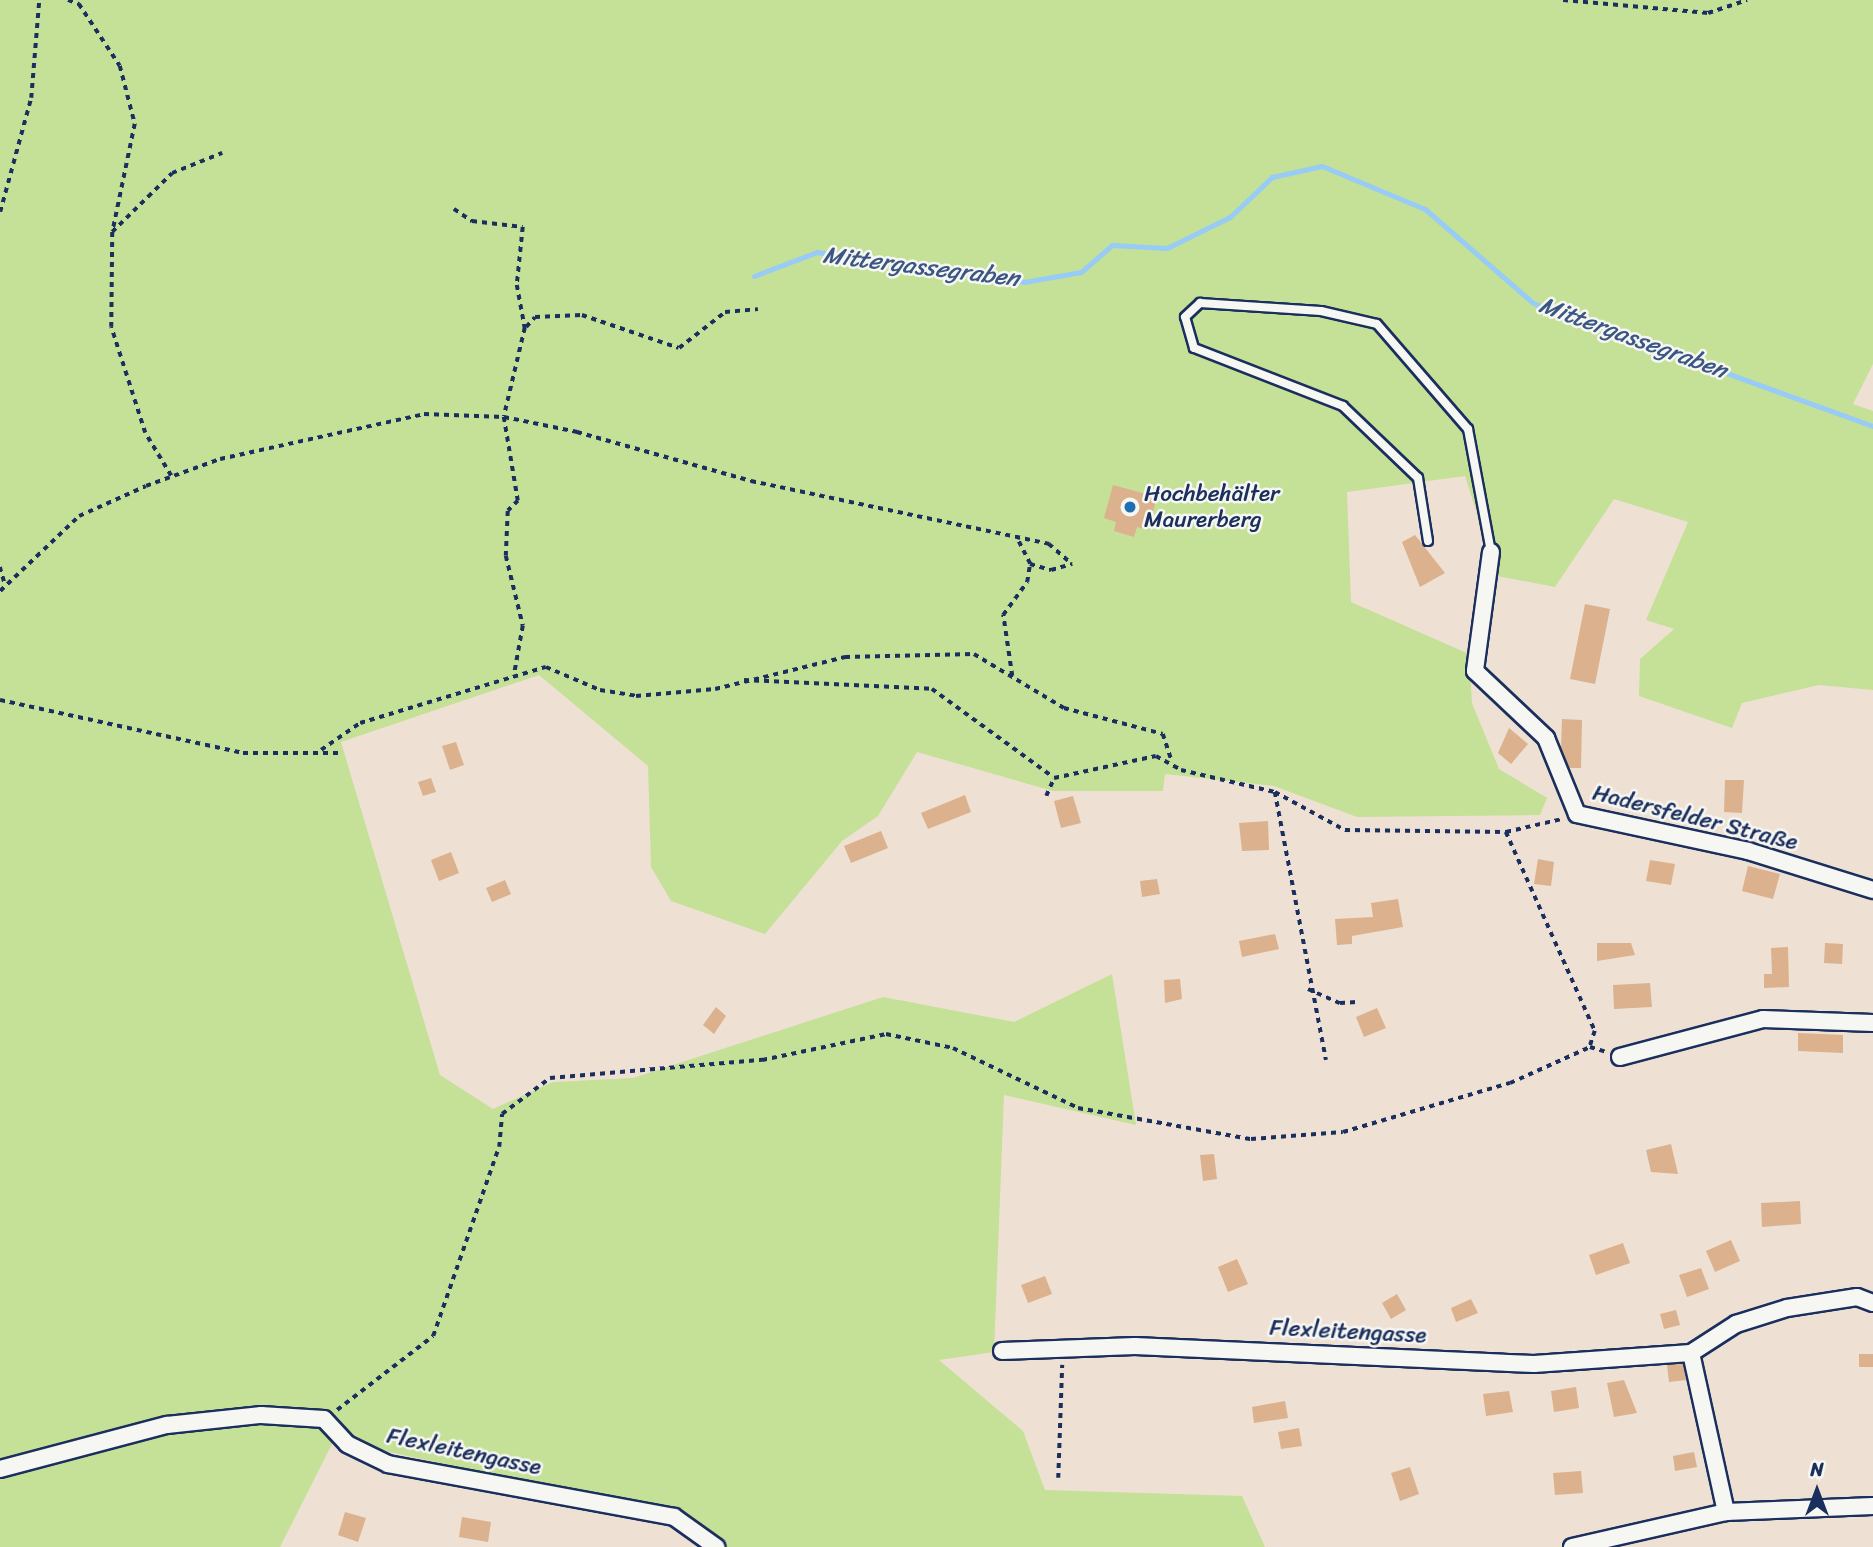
<!DOCTYPE html>
<html>
<head>
<meta charset="utf-8">
<style>
	body { margin:0 }
	#map { position:relative; width:1873px; height:1547px; overflow:hidden; background:#eee1d4; font-family:Sriracha,sans-serif }
	div>[style] { position:absolute }
	[style*='--x'] { left:calc(var(--x)*1px); top:calc(var(--y)*1px); width:calc(var(--w)*1px); rotate:calc(var(--a)*1deg) }
	.green>* { inset:0; background:#c5e097 }
	.stream>* { height:5px; margin:-2.5px; padding:0 2.5px; transform-origin:2.5px; border-radius:2.5px; background:#98cbf5 }
	.building>* { inset:0; background:#dcb18d }
	.path>* { height:3.5px; margin-top:-1.75px; transform-origin:0; background:repeating-linear-gradient(90deg,#1b2f5e 0 5px,transparent 0 10px) }
	.roads { filter:drop-shadow(2px 0 #1b2f5e) drop-shadow(-2px 0 #1b2f5e) drop-shadow(0 2px #1b2f5e) drop-shadow(0 -2px #1b2f5e) }
	.lane>* { height:8px; margin:-4px; padding:0 4px; transform-origin:4px; border-radius:4px; background:#f6f6f2 }
	.street>* { height:16px; margin:-8px; padding:0 8px; transform-origin:8px; border-radius:8px; background:#f6f6f2 }
	.dots>* { width:19px; height:19px; translate:-50% -50%; box-sizing:border-box; border:4px solid #f6f6f2; border-radius:50% }
	span { translate:-50% -50%; white-space:nowrap; text-align:center; line-height:1.15; -webkit-text-stroke:5px #f6f6f2; paint-order:stroke }
	.poi-label { font-size:23px; color:#1b2f5e }
	.left { translate:0 -50%; text-align:left }
	.street-label { font-size:23px; color:#1b2f5e }
	.water-label { font-size:24px; color:#3a5684; font-style:italic }
	.north { position:absolute; left:1782px; top:1456px; width:70px; height:70px; -webkit-text-stroke:5px #f6f6f2; paint-order:stroke; rotate:0deg; font-size:19px; font-weight:700; line-height:28px; text-align:center; color:#1b2f5e }
	.north::after { content:''; display:block; margin:auto; width:24px; height:32px; background:#1b2f5e; clip-path:polygon(50% 0,100% 100%,50% 72%,0 100%) }
</style>
</head>
<body>
<div id="map">
	<div class="green">
		<div style="clip-path:polygon(0 0,1873px 0,1873px 364px,1853px 404px,1873px 411px,1873px 690px,1819px 685px,1742px 703px,1732px 728px,1639px 696px,1640px 659px,1674px 629px,1646px 620px,1688px 522px,1614px 499px,1555px 587px,1497px 576px,1465px 476px,1347px 492px,1351px 602px,1469px 654px,1472px 703px,1499px 769px,1547px 798px,1540px 815px,1357px 817px,1274px 786px,1165px 774px,1163px 791px,1053px 791px,917px 752px,878px 816px,842px 841px,765px 934px,671px 901px,651px 867px,648px 766px,539px 675px,341px 742px,440px 1075px,493px 1109px,553px 1082px,633px 1078px,883px 997px,1014px 1022px,1112px 974px,1136px 1125px,1004px 1095px,994px 1352px,939px 1360px,1023px 1431px,1045px 1490px,1242px 1496px,1265px 1547px,727px 1547px,676px 1514px,334px 1440px,280px 1547px,0 1547px)"></div>
	</div>
	<div class="stream">
		<div style="--x:754;--y:276;--w:67;--a:-20.9"></div>
		<div style="--x:817;--y:252;--w:209;--a:8.2"></div>
		<div style="--x:1024;--y:282;--w:58;--a:-10"></div>
		<div style="--x:1081;--y:272;--w:41;--a:-41.1"></div>
		<div style="--x:1112;--y:245;--w:55;--a:3.1"></div>
		<div style="--x:1167;--y:248;--w:70;--a:-26.2"></div>
		<div style="--x:1230;--y:217;--w:58;--a:-43.6"></div>
		<div style="--x:1272;--y:177;--w:51;--a:-12.4"></div>
		<div style="--x:1322;--y:166;--w:112;--a:22.7"></div>
		<div style="--x:1425;--y:209;--w:143;--a:41"></div>
		<div style="--x:1533;--y:303;--w:362;--a:19.9"></div>
	</div>
	<div class="building">
		<div style="clip-path:polygon(1113px 485px,1157px 497px,1148px 530px,1137px 527px,1134px 537px,1114px 531px,1116px 522px,1104px 518px)"></div>
		<div style="clip-path:polygon(1415px 535px,1445px 573px,1420px 587px,1402px 542px)"></div>
		<div style="clip-path:polygon(1585px 604px,1610px 609px,1595px 684px,1570px 679px)"></div>
		<div style="clip-path:polygon(1562px 719px,1582px 720px,1581px 768px,1569px 768px,1561px 747px)"></div>
		<div style="clip-path:polygon(1509px 728px,1528px 744px,1511px 764px,1498px 753px)"></div>
		<div style="clip-path:polygon(456px 742px,464px 765px,450px 770px,442px 746px)"></div>
		<div style="clip-path:polygon(431px 778px,436px 792px,423px 796px,418px 782px)"></div>
		<div style="clip-path:polygon(1725px 780px,1744px 780px,1742px 813px,1724px 812px)"></div>
		<div style="clip-path:polygon(965px 795px,971px 812px,928px 829px,921px 813px)"></div>
		<div style="clip-path:polygon(1073px 796px,1081px 823px,1061px 828px,1054px 801px)"></div>
		<div style="clip-path:polygon(1268px 821px,1269px 850px,1242px 851px,1239px 823px)"></div>
		<div style="clip-path:polygon(881px 831px,888px 848px,851px 863px,844px 846px)"></div>
		<div style="clip-path:polygon(451px 852px,459px 873px,439px 881px,431px 860px)"></div>
		<div style="clip-path:polygon(1538px 859px,1554px 862px,1551px 886px,1534px 884px)"></div>
		<div style="clip-path:polygon(1650px 860px,1675px 864px,1671px 885px,1646px 881px)"></div>
		<div style="clip-path:polygon(1748px 866px,1780px 874px,1773px 899px,1742px 891px)"></div>
		<div style="clip-path:polygon(1157px 879px,1160px 894px,1142px 897px,1140px 881px)"></div>
		<div style="clip-path:polygon(505px 880px,511px 894px,492px 902px,486px 888px)"></div>
		<div style="clip-path:polygon(1398px 899px,1403px 927px,1352px 936px,1352px 944px,1337px 945px,1335px 919px,1373px 917px,1371px 903px)"></div>
		<div style="clip-path:polygon(1275px 934px,1279px 949px,1242px 957px,1239px 941px)"></div>
		<div style="clip-path:polygon(1597px 943px,1631px 943px,1635px 955px,1597px 961px)"></div>
		<div style="clip-path:polygon(1825px 943px,1843px 944px,1842px 964px,1824px 963px)"></div>
		<div style="clip-path:polygon(1788px 947px,1789px 987px,1764px 988px,1764px 974px,1772px 974px,1771px 948px)"></div>
		<div style="clip-path:polygon(1180px 979px,1182px 999px,1165px 1003px,1164px 980px)"></div>
		<div style="clip-path:polygon(1650px 983px,1652px 1007px,1614px 1009px,1613px 985px)"></div>
		<div style="clip-path:polygon(716px 1007px,726px 1016px,714px 1034px,703px 1025px)"></div>
		<div style="clip-path:polygon(1377px 1008px,1386px 1028px,1364px 1037px,1356px 1017px)"></div>
		<div style="clip-path:polygon(1798px 1033px,1843px 1035px,1843px 1053px,1798px 1051px)"></div>
		<div style="clip-path:polygon(1671px 1144px,1678px 1174px,1651px 1172px,1646px 1150px)"></div>
		<div style="clip-path:polygon(1214px 1154px,1217px 1179px,1203px 1181px,1200px 1155px)"></div>
		<div style="clip-path:polygon(1800px 1201px,1801px 1224px,1762px 1227px,1761px 1203px)"></div>
		<div style="clip-path:polygon(1731px 1240px,1740px 1261px,1715px 1272px,1706px 1251px)"></div>
		<div style="clip-path:polygon(1623px 1243px,1630px 1263px,1596px 1275px,1589px 1255px)"></div>
		<div style="clip-path:polygon(1237px 1259px,1248px 1284px,1228px 1292px,1218px 1267px)"></div>
		<div style="clip-path:polygon(1701px 1268px,1709px 1289px,1687px 1297px,1679px 1275px)"></div>
		<div style="clip-path:polygon(1045px 1276px,1052px 1294px,1028px 1303px,1021px 1285px)"></div>
		<div style="clip-path:polygon(1397px 1294px,1406px 1310px,1391px 1319px,1382px 1303px)"></div>
		<div style="clip-path:polygon(1471px 1299px,1478px 1313px,1456px 1322px,1451px 1308px)"></div>
		<div style="clip-path:polygon(1676px 1310px,1680px 1325px,1664px 1329px,1660px 1314px)"></div>
		<div style="clip-path:polygon(1859px 1354px,1873px 1354px,1873px 1367px,1859px 1367px)"></div>
		<div style="clip-path:polygon(1683px 1364px,1686px 1380px,1669px 1382px,1667px 1365px)"></div>
		<div style="clip-path:polygon(1624px 1380px,1637px 1413px,1614px 1417px,1607px 1383px)"></div>
		<div style="clip-path:polygon(1576px 1387px,1579px 1408px,1554px 1412px,1551px 1391px)"></div>
		<div style="clip-path:polygon(1509px 1391px,1513px 1412px,1486px 1416px,1483px 1394px)"></div>
		<div style="clip-path:polygon(1285px 1401px,1288px 1418px,1254px 1423px,1252px 1407px)"></div>
		<div style="clip-path:polygon(1299px 1428px,1302px 1446px,1281px 1449px,1278px 1432px)"></div>
		<div style="clip-path:polygon(1694px 1452px,1697px 1467px,1675px 1471px,1673px 1456px)"></div>
		<div style="clip-path:polygon(1410px 1467px,1419px 1494px,1400px 1501px,1391px 1473px)"></div>
		<div style="clip-path:polygon(1581px 1471px,1583px 1493px,1555px 1495px,1553px 1473px)"></div>
		<div style="clip-path:polygon(345px 1512px,366px 1518px,358px 1542px,338px 1535px)"></div>
		<div style="clip-path:polygon(462px 1517px,491px 1522px,488px 1542px,459px 1537px)"></div>
	</div>
	<div class="path">
		<div style="--x:68;--y:0;--w:12;--a:20"></div>
		<div style="--x:79;--y:4;--w:74;--a:56.5"></div>
		<div style="--x:120;--y:66;--w:60;--a:75.5"></div>
		<div style="--x:135;--y:124;--w:108;--a:101.7"></div>
		<div style="--x:1563;--y:0;--w:146;--a:5.1"></div>
		<div style="--x:1708;--y:13;--w:41;--a:-18.4"></div>
		<div style="--x:454;--y:209;--w:22;--a:34"></div>
		<div style="--x:472;--y:221;--w:51;--a:6.7"></div>
		<div style="--x:523;--y:227;--w:58;--a:95.9"></div>
		<div style="--x:517;--y:285;--w:44;--a:79.5"></div>
		<div style="--x:525;--y:328;--w:91;--a:103.3"></div>
		<div style="--x:504;--y:417;--w:85;--a:80.5"></div>
		<div style="--x:518;--y:501;--w:14;--a:135"></div>
		<div style="--x:508;--y:511;--w:45;--a:92.5"></div>
		<div style="--x:506;--y:556;--w:72;--a:76.3"></div>
		<div style="--x:523;--y:626;--w:51;--a:100.2"></div>
		<div style="--x:0;--y:212;--w:118;--a:-74.8"></div>
		<div style="--x:31;--y:98;--w:98;--a:-85.3"></div>
		<div style="--x:526;--y:327;--w:13;--a:-48"></div>
		<div style="--x:535;--y:317;--w:47;--a:-2.4"></div>
		<div style="--x:582;--y:315;--w:102;--a:18.8"></div>
		<div style="--x:679;--y:348;--w:58;--a:-38"></div>
		<div style="--x:725;--y:312;--w:33;--a:-5"></div>
		<div style="--x:171;--y:476;--w:50;--a:-121.2"></div>
		<div style="--x:145;--y:433;--w:111;--a:-107.8"></div>
		<div style="--x:111;--y:327;--w:95;--a:-89.4"></div>
		<div style="--x:112;--y:232;--w:84;--a:-44.5"></div>
		<div style="--x:172;--y:173;--w:54;--a:-21.8"></div>
		<div style="--x:1030;--y:564;--w:22;--a:16"></div>
		<div style="--x:1051;--y:570;--w:22;--a:-16"></div>
		<div style="--x:0;--y:567;--w:19;--a:74"></div>
		<div style="--x:0;--y:591;--w:109;--a:-43.5"></div>
		<div style="--x:79;--y:516;--w:73;--a:-24.1"></div>
		<div style="--x:146;--y:486;--w:79;--a:-20"></div>
		<div style="--x:220;--y:459;--w:209;--a:-12.4"></div>
		<div style="--x:424;--y:414;--w:80;--a:2.1"></div>
		<div style="--x:504;--y:417;--w:75;--a:11.6"></div>
		<div style="--x:577;--y:432;--w:181;--a:15.7"></div>
		<div style="--x:751;--y:481;--w:305;--a:11.9"></div>
		<div style="--x:1049;--y:544;--w:30;--a:41"></div>
		<div style="--x:1012;--y:676;--w:62;--a:-98.4"></div>
		<div style="--x:1003;--y:615;--w:41;--a:-54"></div>
		<div style="--x:1027;--y:582;--w:18;--a:-81"></div>
		<div style="--x:1030;--y:564;--w:30;--a:-117"></div>
		<div style="--x:744;--y:680;--w:188;--a:2.7"></div>
		<div style="--x:932;--y:689;--w:150;--a:36"></div>
		<div style="--x:0;--y:700;--w:249;--a:12.3"></div>
		<div style="--x:243;--y:753;--w:97;--a:0"></div>
		<div style="--x:321;--y:750;--w:47;--a:-34.7"></div>
		<div style="--x:360;--y:723;--w:194;--a:-16.8"></div>
		<div style="--x:546;--y:667;--w:59;--a:23.1"></div>
		<div style="--x:600;--y:690;--w:36;--a:9"></div>
		<div style="--x:636;--y:696;--w:79;--a:-5.1"></div>
		<div style="--x:715;--y:689;--w:134;--a:-13.8"></div>
		<div style="--x:845;--y:657;--w:129;--a:-1.3"></div>
		<div style="--x:974;--y:654;--w:105;--a:31"></div>
		<div style="--x:1064;--y:708;--w:102;--a:14.7"></div>
		<div style="--x:1163;--y:734;--w:29;--a:72"></div>
		<div style="--x:1275;--y:792;--w:273;--a:79.2"></div>
		<div style="--x:1046;--y:796;--w:20;--a:-66"></div>
		<div style="--x:1054;--y:778;--w:104;--a:-12.2"></div>
		<div style="--x:1156;--y:756;--w:29;--a:29"></div>
		<div style="--x:1181;--y:770;--w:97;--a:13.2"></div>
		<div style="--x:1275;--y:792;--w:80;--a:28.5"></div>
		<div style="--x:1345;--y:830;--w:161;--a:0.7"></div>
		<div style="--x:1506;--y:832;--w:57;--a:-13.1"></div>
		<div style="--x:1506;--y:832;--w:218;--a:65.9"></div>
		<div style="--x:1595;--y:1031;--w:16;--a:108"></div>
		<div style="--x:1308;--y:989;--w:35;--a:24"></div>
		<div style="--x:1340;--y:1003;--w:17;--a:-3"></div>
		<div style="--x:337;--y:1410;--w:121;--a:-37.6"></div>
		<div style="--x:433;--y:1336;--w:200;--a:-70.8"></div>
		<div style="--x:499;--y:1147;--w:33;--a:-85"></div>
		<div style="--x:502;--y:1114;--w:60;--a:-36.9"></div>
		<div style="--x:550;--y:1078;--w:213;--a:-4.9"></div>
		<div style="--x:762;--y:1060;--w:127;--a:-11.8"></div>
		<div style="--x:886;--y:1034;--w:68;--a:11.8"></div>
		<div style="--x:953;--y:1048;--w:139;--a:25.6"></div>
		<div style="--x:1078;--y:1108;--w:176;--a:10.2"></div>
		<div style="--x:1251;--y:1139;--w:92;--a:-4.4"></div>
		<div style="--x:1343;--y:1132;--w:174;--a:-16.4"></div>
		<div style="--x:1510;--y:1083;--w:88;--a:-24.2"></div>
		<div style="--x:1590;--y:1047;--w:17;--a:17"></div>
		<div style="--x:1058;--y:1478;--w:113;--a:-88"></div>
	</div>
	<div class="roads">
		<div class="lane">
			<div style="--x:1428;--y:541;--w:64;--a:-99"></div>
			<div style="--x:1418;--y:478;--w:104;--a:-136.2"></div>
			<div style="--x:1343;--y:406;--w:160;--a:-158.7"></div>
			<div style="--x:1194;--y:348;--w:32;--a:-106"></div>
			<div style="--x:1185;--y:317;--w:21;--a:-43"></div>
			<div style="--x:1200;--y:303;--w:121;--a:3.8"></div>
			<div style="--x:1321;--y:311;--w:57;--a:13.1"></div>
			<div style="--x:1377;--y:324;--w:139;--a:49.1"></div>
			<div style="--x:1468;--y:429;--w:125;--a:79.4"></div>
		</div>
		<div class="street">
			<div style="--x:1491;--y:552;--w:120;--a:97.7"></div>
			<div style="--x:1475;--y:671;--w:98;--a:43.3"></div>
			<div style="--x:1546;--y:738;--w:82;--a:67.8"></div>
			<div style="--x:1577;--y:814;--w:175;--a:12.2"></div>
			<div style="--x:1748;--y:851;--w:131;--a:17.3"></div>
			<div style="--x:1620;--y:1057;--w:148;--a:-14.9"></div>
			<div style="--x:1763;--y:1019;--w:110;--a:2.1"></div>
			<div style="--x:1002;--y:1351;--w:133;--a:-2.2"></div>
			<div style="--x:1135;--y:1346;--w:399;--a:2.6"></div>
			<div style="--x:1534;--y:1364;--w:157;--a:-4"></div>
			<div style="--x:1691;--y:1353;--w:54;--a:-32.8"></div>
			<div style="--x:1736;--y:1324;--w:53;--a:-17.4"></div>
			<div style="--x:1787;--y:1308;--w:71;--a:-8.9"></div>
			<div style="--x:1857;--y:1297;--w:17;--a:21"></div>
			<div style="--x:1691;--y:1353;--w:163;--a:77.6"></div>
			<div style="--x:0;--y:1469;--w:173;--a:-14.8"></div>
			<div style="--x:167;--y:1425;--w:95;--a:-6.1"></div>
			<div style="--x:261;--y:1415;--w:63;--a:3.6"></div>
			<div style="--x:324;--y:1419;--w:34;--a:47"></div>
			<div style="--x:347;--y:1444;--w:46;--a:26"></div>
			<div style="--x:388;--y:1464;--w:291;--a:10.5"></div>
			<div style="--x:674;--y:1517;--w:52;--a:35.5"></div>
			<div style="--x:1572;--y:1547;--w:158;--a:-12.8"></div>
			<div style="--x:1726;--y:1512;--w:147;--a:-2.3"></div>
		</div>
	</div>
	<div class="dots">
		<div style="left:1130px;top:507px;background:#1f6fb2"></div>
	</div>
	<div class="poi-label">
		<span class="left" style="left:1144px;top:507px">Hochbehälter<br>Maurerberg</span>
	</div>
	<div class="street-label">
		<span style="left:1695px;top:818px;rotate:14deg">Hadersfelder Straße</span>
		<span style="left:1348px;top:1332px;rotate:3deg">Flexleitengasse</span>
		<span style="left:464px;top:1452px;rotate:12deg">Flexleitengasse</span>
	</div>
	<div class="water-label">
		<span style="left:921px;top:267px;rotate:7deg">Mittergassegraben</span>
		<span style="left:1633px;top:338px;rotate:20deg">Mittergassegraben</span>
	</div>
	<div class="north">N</div>
</div>
</body>
</html>
